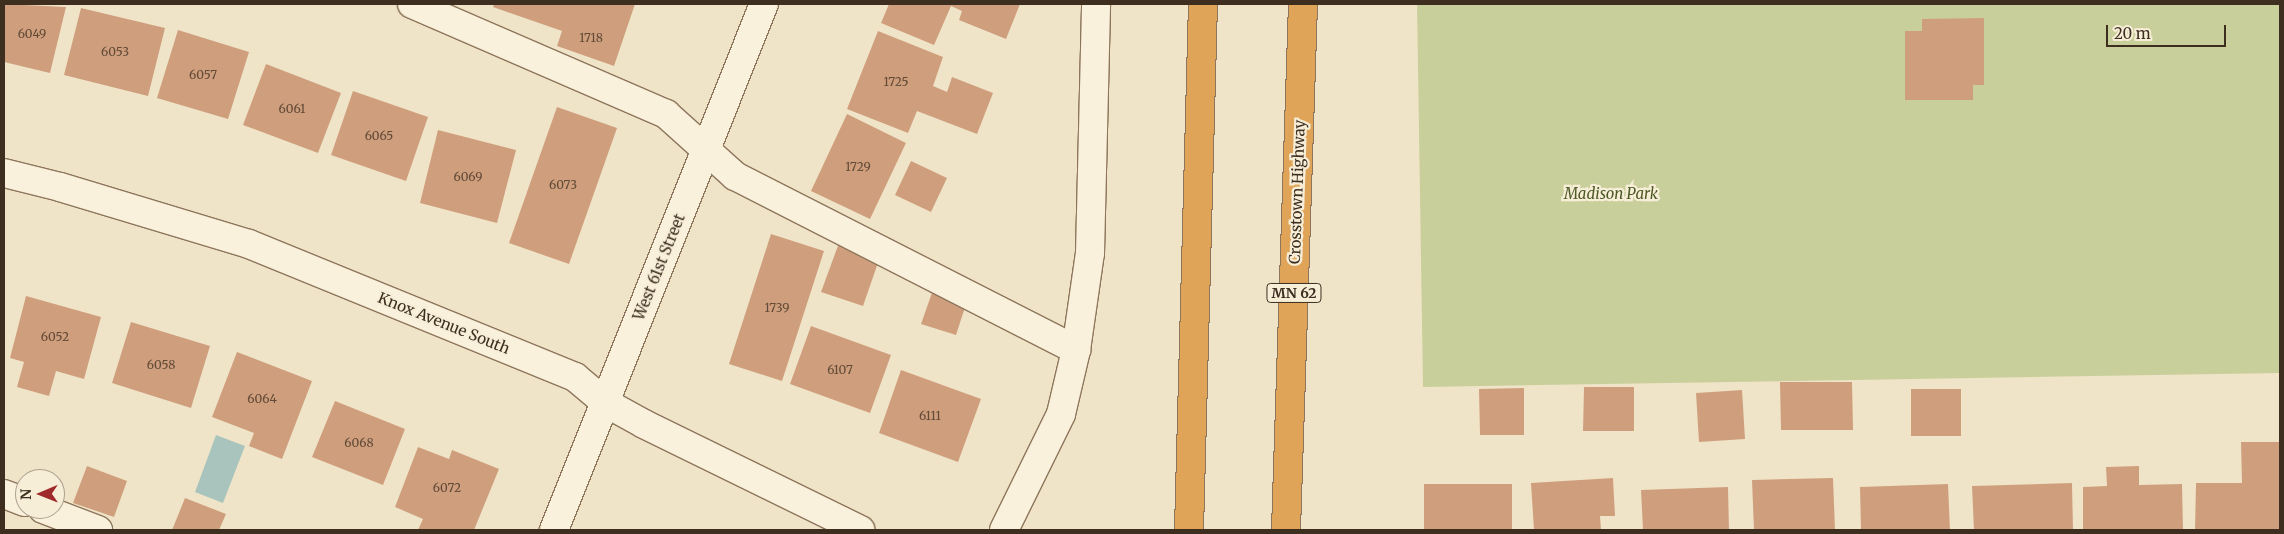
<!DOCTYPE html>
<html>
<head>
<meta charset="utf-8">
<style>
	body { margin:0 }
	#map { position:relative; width:2284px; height:534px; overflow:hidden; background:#f0e4c8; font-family:Merriweather,serif }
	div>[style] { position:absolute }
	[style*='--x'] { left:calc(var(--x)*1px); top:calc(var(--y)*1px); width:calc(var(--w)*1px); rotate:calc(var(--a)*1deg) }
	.green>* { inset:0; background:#c9cf9b }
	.water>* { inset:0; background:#a9c4bc }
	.building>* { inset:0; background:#cf9f7d }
	.roads { filter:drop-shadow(1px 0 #8d765c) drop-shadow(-1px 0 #8d765c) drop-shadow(0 1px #8d765c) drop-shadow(0 -1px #8d765c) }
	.minor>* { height:28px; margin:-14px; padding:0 14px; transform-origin:14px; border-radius:14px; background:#faf1dc }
	.highway>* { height:28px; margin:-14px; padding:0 14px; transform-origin:14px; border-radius:14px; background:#e0a458 }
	span { translate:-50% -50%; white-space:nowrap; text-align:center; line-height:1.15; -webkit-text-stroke:4.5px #f7eed8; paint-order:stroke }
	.number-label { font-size:12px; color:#624a37 }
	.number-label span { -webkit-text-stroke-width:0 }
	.shield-label span { padding:1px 4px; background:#f7eed8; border:1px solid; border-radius:4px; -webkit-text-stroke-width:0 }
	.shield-label { font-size:14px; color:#3d2e20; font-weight:700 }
	.street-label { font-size:15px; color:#3d2e20 }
	.park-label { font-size:15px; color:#4d5a26; font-style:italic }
	.frame { position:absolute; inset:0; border:5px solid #3d2e20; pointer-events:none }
	.north { position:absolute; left:15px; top:469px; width:50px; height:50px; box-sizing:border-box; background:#f7eed8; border:1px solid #ada18e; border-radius:50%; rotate:269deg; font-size:14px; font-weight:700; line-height:20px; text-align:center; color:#3d2e20 }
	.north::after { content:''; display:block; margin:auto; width:18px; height:22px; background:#9e2a2b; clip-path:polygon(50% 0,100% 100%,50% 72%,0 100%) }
	.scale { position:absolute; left:2106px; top:25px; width:120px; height:22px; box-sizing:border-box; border:2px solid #3d2e20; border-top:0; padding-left:6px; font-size:15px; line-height:18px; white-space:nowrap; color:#3d2e20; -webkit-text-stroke:4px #f7eed8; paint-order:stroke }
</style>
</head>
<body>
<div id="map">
	<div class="green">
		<div style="clip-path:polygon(1417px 4px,2280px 4px,2280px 373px,1423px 387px)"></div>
	</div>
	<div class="water">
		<div style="clip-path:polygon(216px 435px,245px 446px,223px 503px,195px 492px)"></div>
	</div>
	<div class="building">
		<div style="clip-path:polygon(4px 4px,66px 7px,50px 73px,4px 62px)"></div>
		<div style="clip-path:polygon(494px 4px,635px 4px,614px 66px,557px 46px,562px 31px,493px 7px)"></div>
		<div style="clip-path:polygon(889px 4px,1020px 4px,1006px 39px,959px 20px,962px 11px,951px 6px,934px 45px,881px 23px)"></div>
		<div style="clip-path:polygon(81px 8px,165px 28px,148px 96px,64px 75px)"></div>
		<div style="clip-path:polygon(1984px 18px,1984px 85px,1973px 85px,1973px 100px,1905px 100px,1905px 31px,1922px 31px,1922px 19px)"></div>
		<div style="clip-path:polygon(178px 30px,249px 52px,228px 119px,157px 98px)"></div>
		<div style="clip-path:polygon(878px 31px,943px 57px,933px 86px,947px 92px,952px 77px,993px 93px,977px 134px,917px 111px,908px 133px,847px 109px)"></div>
		<div style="clip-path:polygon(266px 64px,341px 93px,318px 153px,243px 125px)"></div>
		<div style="clip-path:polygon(353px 91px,428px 117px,406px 181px,331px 155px)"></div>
		<div style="clip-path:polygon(557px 107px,617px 128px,569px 264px,509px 243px)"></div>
		<div style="clip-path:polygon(847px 114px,906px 143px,870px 219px,811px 191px)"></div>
		<div style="clip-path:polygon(438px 130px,516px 150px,497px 223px,420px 203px)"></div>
		<div style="clip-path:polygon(911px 161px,947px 178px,931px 212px,895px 195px)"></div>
		<div style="clip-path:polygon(771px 234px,824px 251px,782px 381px,729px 364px)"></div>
		<div style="clip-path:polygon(839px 243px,880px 257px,863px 306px,821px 292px)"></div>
		<div style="clip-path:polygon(934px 287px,968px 298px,956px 335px,921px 324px)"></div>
		<div style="clip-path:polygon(26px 296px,101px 317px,84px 379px,56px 371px,49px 396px,17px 387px,24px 362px,10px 358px)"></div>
		<div style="clip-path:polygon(131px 322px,210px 346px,191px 408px,112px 383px)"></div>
		<div style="clip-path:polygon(811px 326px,891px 355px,870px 413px,790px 384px)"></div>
		<div style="clip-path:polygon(237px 352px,312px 381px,282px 459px,249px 446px,254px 433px,212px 417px)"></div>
		<div style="clip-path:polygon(901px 370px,981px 399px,958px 462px,879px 433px)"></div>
		<div style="clip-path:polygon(1780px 382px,1852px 382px,1853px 430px,1781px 430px)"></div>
		<div style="clip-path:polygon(1584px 387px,1634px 387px,1634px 431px,1583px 431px)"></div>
		<div style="clip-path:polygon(1524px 388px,1524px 435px,1480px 435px,1479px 389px)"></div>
		<div style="clip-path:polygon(1911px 389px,1961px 389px,1961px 436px,1911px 436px)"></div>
		<div style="clip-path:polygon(1742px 390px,1745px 439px,1699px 442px,1696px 393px)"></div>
		<div style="clip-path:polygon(335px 401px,405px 429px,383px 485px,312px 457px)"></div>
		<div style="clip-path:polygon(2241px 442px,2280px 442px,2280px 530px,2195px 530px,2196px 483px,2242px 483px)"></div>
		<div style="clip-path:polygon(418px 447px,449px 459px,452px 450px,499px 469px,474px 530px,418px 530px,423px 519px,395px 507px)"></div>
		<div style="clip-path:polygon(87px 466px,127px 481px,114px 517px,73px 503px)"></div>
		<div style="clip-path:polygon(2139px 466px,2139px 485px,2182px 484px,2183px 530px,2083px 530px,2083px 487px,2107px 486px,2106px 467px)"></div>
		<div style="clip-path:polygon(1613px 478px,1615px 516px,1600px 516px,1601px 530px,1534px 530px,1531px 483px)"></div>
		<div style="clip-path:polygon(1833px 478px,1835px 530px,1754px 530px,1752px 480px)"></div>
		<div style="clip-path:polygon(2072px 483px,2073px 530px,1974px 530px,1972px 486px)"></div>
		<div style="clip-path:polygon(1424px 484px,1512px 484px,1512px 530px,1424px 530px)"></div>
		<div style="clip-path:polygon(1948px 484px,1950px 530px,1861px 530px,1860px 487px)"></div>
		<div style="clip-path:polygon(1728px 487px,1729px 530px,1643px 530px,1641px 490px)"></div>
		<div style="clip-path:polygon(185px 498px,226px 514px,219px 530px,172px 530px)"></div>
	</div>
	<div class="roads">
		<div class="minor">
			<div style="--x:412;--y:4;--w:277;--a:23.4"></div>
			<div style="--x:666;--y:114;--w:93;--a:41.9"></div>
			<div style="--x:735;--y:176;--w:383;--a:27"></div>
			<div style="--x:4;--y:173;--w:58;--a:14"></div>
			<div style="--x:60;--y:187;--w:197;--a:16.8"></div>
			<div style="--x:249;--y:244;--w:352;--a:22.2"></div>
			<div style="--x:575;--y:377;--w:40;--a:40"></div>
			<div style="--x:606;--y:403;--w:43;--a:28.9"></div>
			<div style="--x:644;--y:424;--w:241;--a:26.1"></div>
			<div style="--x:4;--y:494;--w:22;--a:21"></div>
			<div style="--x:43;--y:509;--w:59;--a:20.9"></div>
			<div style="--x:554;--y:530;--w:566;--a:-68.24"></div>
			<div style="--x:1004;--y:530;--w:129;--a:-63.8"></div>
			<div style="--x:1061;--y:414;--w:66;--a:-76.8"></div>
			<div style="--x:1076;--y:350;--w:98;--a:-81.8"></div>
			<div style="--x:1090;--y:253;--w:249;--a:-88.6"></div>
		</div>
		<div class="highway">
			<div style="--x:1189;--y:530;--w:526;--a:-88.48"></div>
			<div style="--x:1286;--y:530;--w:526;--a:-88.15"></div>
		</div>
	</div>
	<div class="number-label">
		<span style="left:32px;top:34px">6049</span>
		<span style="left:591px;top:38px">1718</span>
		<span style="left:115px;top:52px">6053</span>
		<span style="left:203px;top:75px">6057</span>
		<span style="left:896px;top:82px">1725</span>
		<span style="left:292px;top:109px">6061</span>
		<span style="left:379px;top:136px">6065</span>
		<span style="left:858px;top:167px">1729</span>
		<span style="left:468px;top:177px">6069</span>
		<span style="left:563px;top:185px">6073</span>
		<span style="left:777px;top:308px">1739</span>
		<span style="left:55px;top:337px">6052</span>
		<span style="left:161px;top:365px">6058</span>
		<span style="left:840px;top:370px">6107</span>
		<span style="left:262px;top:399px">6064</span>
		<span style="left:930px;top:416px">6111</span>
		<span style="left:359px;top:443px">6068</span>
		<span style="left:447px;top:488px">6072</span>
	</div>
	<div class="shield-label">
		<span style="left:1294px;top:293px">MN 62</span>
	</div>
	<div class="street-label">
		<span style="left:1297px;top:192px;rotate:-88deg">Crosstown Highway</span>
		<span style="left:659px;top:267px;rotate:-68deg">West 61st Street</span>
		<span style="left:444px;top:323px;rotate:22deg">Knox Avenue South</span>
	</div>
	<div class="park-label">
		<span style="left:1611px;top:194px">Madison Park</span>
	</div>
	<div class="frame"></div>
	<div class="north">N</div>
	<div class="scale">20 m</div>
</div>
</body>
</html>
